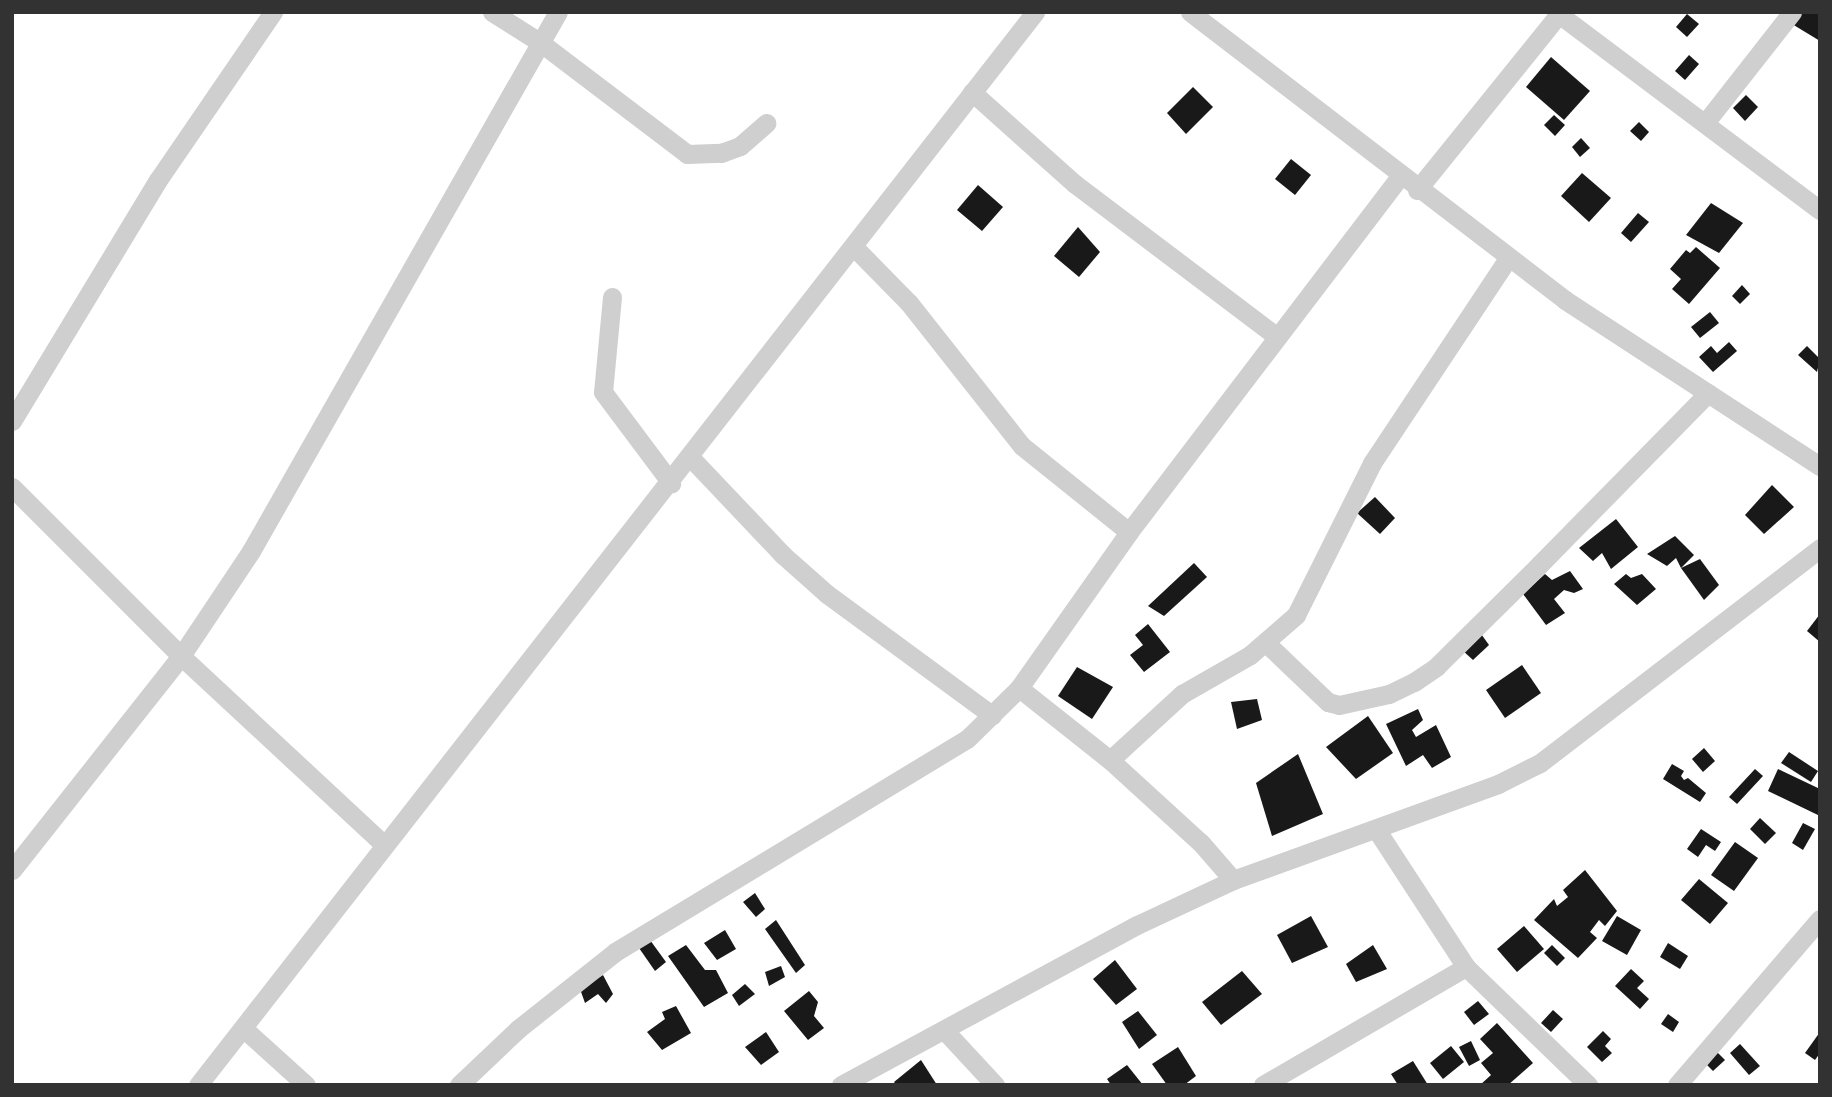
<!DOCTYPE html>
<html>
<head>
<meta charset="utf-8">
<style>
	body { margin:0 }
	#map { position:relative; width:1832px; height:1097px; overflow:hidden; background:#fff; font-family:Mulish,sans-serif }
	div>[style] { position:absolute }
	[style*='--x'] { left:calc(var(--x)*1px); top:calc(var(--y)*1px); width:calc(var(--w)*1px); rotate:calc(var(--a)*1deg) }
	.building>* { inset:0; background:#191919 }
	.minor>* { height:19px; margin:-9.5px; padding:0 9.5px; transform-origin:9.5px; border-radius:9.5px; background:#cfcfcf }
	span { translate:-50% -50%; white-space:nowrap; text-align:center; line-height:1.15; -webkit-text-stroke:7px #fff; paint-order:stroke }
	.frame { position:absolute; inset:0; border:14px solid #323232; pointer-events:none }
</style>
</head>
<body>
<div id="map">
	<div class="building">
		<div style="clip-path:polygon(1802px 12px,1820px 12px,1820px 41px,1792px 24px)"></div>
		<div style="clip-path:polygon(1687px 14px,1699px 24px,1687px 37px,1676px 27px)"></div>
		<div style="clip-path:polygon(1689px 55px,1699px 64px,1685px 80px,1675px 71px)"></div>
		<div style="clip-path:polygon(1551px 57px,1590px 91px,1564px 120px,1526px 87px)"></div>
		<div style="clip-path:polygon(1193px 87px,1213px 107px,1186px 134px,1167px 113px)"></div>
		<div style="clip-path:polygon(1746px 95px,1758px 107px,1745px 121px,1733px 108px)"></div>
		<div style="clip-path:polygon(1554px 115px,1565px 125px,1555px 136px,1544px 125px)"></div>
		<div style="clip-path:polygon(1639px 122px,1649px 132px,1641px 141px,1630px 131px)"></div>
		<div style="clip-path:polygon(1581px 138px,1590px 148px,1580px 157px,1572px 147px)"></div>
		<div style="clip-path:polygon(1291px 159px,1311px 175px,1295px 195px,1275px 179px)"></div>
		<div style="clip-path:polygon(1582px 173px,1611px 198px,1589px 222px,1561px 196px)"></div>
		<div style="clip-path:polygon(978px 185px,1003px 207px,982px 231px,957px 210px)"></div>
		<div style="clip-path:polygon(1711px 203px,1743px 223px,1719px 253px,1686px 235px)"></div>
		<div style="clip-path:polygon(1638px 213px,1649px 222px,1631px 242px,1621px 233px)"></div>
		<div style="clip-path:polygon(1078px 227px,1100px 252px,1079px 277px,1054px 256px)"></div>
		<div style="clip-path:polygon(1696px 247px,1720px 268px,1689px 304px,1672px 289px,1681px 279px,1670px 269px,1686px 250px,1690px 253px)"></div>
		<div style="clip-path:polygon(1742px 285px,1750px 294px,1740px 304px,1732px 296px)"></div>
		<div style="clip-path:polygon(1710px 312px,1719px 323px,1700px 338px,1691px 327px)"></div>
		<div style="clip-path:polygon(1729px 342px,1737px 351px,1713px 372px,1699px 357px,1711px 346px,1717px 353px)"></div>
		<div style="clip-path:polygon(1807px 346px,1820px 359px,1817px 372px,1798px 355px)"></div>
		<div style="clip-path:polygon(1772px 485px,1794px 507px,1764px 534px,1745px 515px)"></div>
		<div style="clip-path:polygon(1375px 497px,1395px 518px,1380px 534px,1357px 513px)"></div>
		<div style="clip-path:polygon(1616px 519px,1638px 547px,1611px 569px,1602px 553px,1593px 561px,1579px 548px)"></div>
		<div style="clip-path:polygon(1675px 536px,1694px 555px,1681px 568px,1676px 558px,1667px 566px,1647px 554px)"></div>
		<div style="clip-path:polygon(1700px 559px,1719px 585px,1704px 600px,1681px 568px)"></div>
		<div style="clip-path:polygon(1194px 563px,1207px 577px,1164px 616px,1148px 606px)"></div>
		<div style="clip-path:polygon(1570px 571px,1583px 589px,1574px 593px,1564px 590px,1554px 599px,1565px 613px,1546px 625px,1523px 594px,1545px 574px,1552px 580px)"></div>
		<div style="clip-path:polygon(1626px 574px,1631px 578px,1642px 574px,1656px 589px,1637px 605px,1614px 584px)"></div>
		<div style="clip-path:polygon(1820px 614px,1820px 642px,1807px 631px)"></div>
		<div style="clip-path:polygon(1148px 624px,1170px 652px,1144px 672px,1130px 655px,1143px 645px,1135px 635px)"></div>
		<div style="clip-path:polygon(1479px 631px,1489px 645px,1473px 660px,1462px 650px)"></div>
		<div style="clip-path:polygon(1522px 665px,1541px 693px,1505px 718px,1486px 690px)"></div>
		<div style="clip-path:polygon(1077px 667px,1113px 687px,1092px 719px,1058px 696px)"></div>
		<div style="clip-path:polygon(1257px 699px,1262px 720px,1237px 729px,1231px 702px)"></div>
		<div style="clip-path:polygon(1418px 709px,1423px 720px,1412px 730px,1416px 737px,1436px 725px,1451px 757px,1432px 768px,1423px 755px,1406px 766px,1386px 724px)"></div>
		<div style="clip-path:polygon(1368px 716px,1393px 753px,1356px 779px,1326px 747px)"></div>
		<div style="clip-path:polygon(1704px 748px,1715px 761px,1703px 772px,1692px 759px)"></div>
		<div style="clip-path:polygon(1789px 752px,1818px 771px,1811px 782px,1781px 763px)"></div>
		<div style="clip-path:polygon(1298px 754px,1323px 814px,1272px 836px,1256px 783px)"></div>
		<div style="clip-path:polygon(1672px 764px,1684px 771px,1681px 776px,1684px 780px,1688px 778px,1706px 793px,1700px 802px,1663px 779px)"></div>
		<div style="clip-path:polygon(1755px 769px,1763px 776px,1737px 804px,1729px 797px)"></div>
		<div style="clip-path:polygon(1778px 769px,1820px 789px,1820px 816px,1768px 791px)"></div>
		<div style="clip-path:polygon(1760px 818px,1776px 833px,1765px 844px,1750px 829px)"></div>
		<div style="clip-path:polygon(1803px 823px,1815px 829px,1803px 850px,1792px 843px)"></div>
		<div style="clip-path:polygon(1701px 829px,1721px 842px,1715px 851px,1706px 845px,1698px 857px,1687px 849px)"></div>
		<div style="clip-path:polygon(1735px 842px,1758px 858px,1734px 891px,1711px 875px)"></div>
		<div style="clip-path:polygon(1585px 870px,1617px 911px,1605px 926px,1599px 920px,1590px 932px,1597px 938px,1578px 958px,1534px 920px,1554px 899px,1557px 906px,1568px 897px,1563px 890px)"></div>
		<div style="clip-path:polygon(1699px 879px,1728px 903px,1710px 924px,1681px 900px)"></div>
		<div style="clip-path:polygon(755px 893px,765px 909px,756px 917px,743px 902px)"></div>
		<div style="clip-path:polygon(1311px 916px,1328px 947px,1292px 963px,1277px 935px)"></div>
		<div style="clip-path:polygon(1617px 916px,1641px 930px,1627px 955px,1602px 941px)"></div>
		<div style="clip-path:polygon(776px 920px,805px 965px,796px 973px,765px 929px)"></div>
		<div style="clip-path:polygon(1524px 926px,1544px 949px,1517px 972px,1497px 949px)"></div>
		<div style="clip-path:polygon(725px 930px,736px 949px,717px 960px,704px 943px)"></div>
		<div style="clip-path:polygon(650px 940px,666px 962px,655px 971px,639px 948px)"></div>
		<div style="clip-path:polygon(1668px 943px,1688px 956px,1680px 969px,1660px 957px)"></div>
		<div style="clip-path:polygon(686px 945px,705px 970px,716px 970px,728px 993px,704px 1007px,668px 956px)"></div>
		<div style="clip-path:polygon(1373px 945px,1387px 969px,1356px 982px,1346px 964px)"></div>
		<div style="clip-path:polygon(1552px 945px,1565px 958px,1557px 966px,1544px 953px)"></div>
		<div style="clip-path:polygon(1115px 960px,1137px 989px,1116px 1005px,1093px 979px)"></div>
		<div style="clip-path:polygon(781px 966px,785px 977px,769px 986px,765px 972px)"></div>
		<div style="clip-path:polygon(1631px 969px,1644px 981px,1637px 988px,1649px 999px,1640px 1009px,1615px 986px)"></div>
		<div style="clip-path:polygon(1242px 971px,1262px 994px,1221px 1025px,1202px 1002px)"></div>
		<div style="clip-path:polygon(603px 975px,613px 994px,606px 1003px,598px 994px,585px 1003px,580px 989px)"></div>
		<div style="clip-path:polygon(745px 984px,755px 994px,739px 1006px,732px 995px)"></div>
		<div style="clip-path:polygon(809px 991px,818px 1002px,814px 1016px,824px 1028px,808px 1040px,784px 1011px)"></div>
		<div style="clip-path:polygon(1478px 1001px,1489px 1014px,1474px 1025px,1464px 1012px)"></div>
		<div style="clip-path:polygon(676px 1006px,691px 1033px,662px 1050px,647px 1032px,665px 1019px,662px 1012px)"></div>
		<div style="clip-path:polygon(1553px 1010px,1563px 1019px,1551px 1032px,1541px 1023px)"></div>
		<div style="clip-path:polygon(1138px 1011px,1157px 1035px,1139px 1049px,1122px 1022px)"></div>
		<div style="clip-path:polygon(1668px 1014px,1679px 1022px,1673px 1032px,1661px 1024px)"></div>
		<div style="clip-path:polygon(1497px 1023px,1533px 1063px,1508px 1085px,1480px 1085px,1491px 1075px,1481px 1063px,1493px 1053px,1480px 1039px)"></div>
		<div style="clip-path:polygon(1603px 1031px,1611px 1039px,1605px 1046px,1612px 1053px,1602px 1062px,1587px 1047px)"></div>
		<div style="clip-path:polygon(766px 1032px,779px 1052px,761px 1065px,745px 1047px)"></div>
		<div style="clip-path:polygon(1820px 1032px,1820px 1053px,1815px 1060px,1805px 1053px)"></div>
		<div style="clip-path:polygon(1471px 1041px,1480px 1060px,1469px 1066px,1459px 1047px)"></div>
		<div style="clip-path:polygon(1740px 1044px,1760px 1066px,1749px 1075px,1730px 1053px)"></div>
		<div style="clip-path:polygon(1451px 1046px,1464px 1062px,1443px 1079px,1430px 1063px)"></div>
		<div style="clip-path:polygon(1178px 1047px,1196px 1076px,1184px 1085px,1167px 1085px,1152px 1064px)"></div>
		<div style="clip-path:polygon(1714px 1049px,1725px 1060px,1713px 1071px,1703px 1061px)"></div>
		<div style="clip-path:polygon(921px 1060px,937px 1085px,896px 1085px,894px 1082px)"></div>
		<div style="clip-path:polygon(1413px 1061px,1428px 1085px,1398px 1085px,1391px 1074px)"></div>
		<div style="clip-path:polygon(1127px 1065px,1143px 1085px,1111px 1085px,1107px 1079px)"></div>
	</div>
	<div class="minor">
		<div style="--x:492;--y:12;--w:58;--a:32.3"></div>
		<div style="--x:541;--y:43;--w:183;--a:37.2"></div>
		<div style="--x:687;--y:154;--w:34;--a:-2"></div>
		<div style="--x:721;--y:153;--w:20;--a:-20"></div>
		<div style="--x:740;--y:146;--w:35;--a:-41"></div>
		<div style="--x:1190;--y:12;--w:473;--a:37.5"></div>
		<div style="--x:1565;--y:300;--w:304;--a:33.1"></div>
		<div style="--x:1556;--y:12;--w:330;--a:36.9"></div>
		<div style="--x:972;--y:92;--w:138;--a:41.8"></div>
		<div style="--x:1075;--y:184;--w:252;--a:37.1"></div>
		<div style="--x:1705;--y:123;--w:141;--a:-51.9"></div>
		<div style="--x:1417;--y:190;--w:226;--a:-51.1"></div>
		<div style="--x:853;--y:246;--w:80;--a:45.5"></div>
		<div style="--x:909;--y:303;--w:182;--a:51.7"></div>
		<div style="--x:1022;--y:446;--w:137;--a:38.8"></div>
		<div style="--x:612;--y:297;--w:95;--a:95.4"></div>
		<div style="--x:603;--y:392;--w:114;--a:53.2"></div>
		<div style="--x:12;--y:421;--w:282;--a:-58.8"></div>
		<div style="--x:158;--y:180;--w:204;--a:-55.6"></div>
		<div style="--x:691;--y:458;--w:134;--a:46.5"></div>
		<div style="--x:783;--y:555;--w:59;--a:41.6"></div>
		<div style="--x:827;--y:594;--w:205;--a:36.3"></div>
		<div style="--x:12;--y:487;--w:239;--a:45"></div>
		<div style="--x:181;--y:656;--w:276;--a:42.9"></div>
		<div style="--x:1266;--y:643;--w:86;--a:43.6"></div>
		<div style="--x:1328;--y:702;--w:11;--a:15"></div>
		<div style="--x:1339;--y:705;--w:51;--a:-12.4"></div>
		<div style="--x:1389;--y:694;--w:28;--a:-26"></div>
		<div style="--x:1414;--y:682;--w:27;--a:-34"></div>
		<div style="--x:1436;--y:667;--w:145;--a:-44.7"></div>
		<div style="--x:1539;--y:565;--w:241;--a:-45.5"></div>
		<div style="--x:1019;--y:688;--w:116;--a:38.4"></div>
		<div style="--x:1110;--y:760;--w:123;--a:42.4"></div>
		<div style="--x:1201;--y:843;--w:49;--a:49.1"></div>
		<div style="--x:1110;--y:760;--w:98;--a:-42.5"></div>
		<div style="--x:1182;--y:694;--w:78;--a:-29.8"></div>
		<div style="--x:1250;--y:655;--w:61;--a:-41"></div>
		<div style="--x:1296;--y:615;--w:170;--a:-63.4"></div>
		<div style="--x:1372;--y:463;--w:246;--a:-56.4"></div>
		<div style="--x:1376;--y:829;--w:165;--a:56.9"></div>
		<div style="--x:1466;--y:967;--w:170;--a:44"></div>
		<div style="--x:12;--y:870;--w:273;--a:-51.7"></div>
		<div style="--x:181;--y:656;--w:126;--a:-56.3"></div>
		<div style="--x:251;--y:551;--w:620;--a:-60.34"></div>
		<div style="--x:243;--y:1028;--w:85;--a:42.1"></div>
		<div style="--x:945;--y:1031;--w:74;--a:47.2"></div>
		<div style="--x:198;--y:1085;--w:1361;--a:-52.04"></div>
		<div style="--x:459;--y:1085;--w:81;--a:-43.5"></div>
		<div style="--x:518;--y:1029;--w:124;--a:-38.4"></div>
		<div style="--x:615;--y:952;--w:411;--a:-31.2"></div>
		<div style="--x:967;--y:739;--w:73;--a:-44.4"></div>
		<div style="--x:1019;--y:688;--w:191;--a:-54.8"></div>
		<div style="--x:1129;--y:532;--w:446;--a:-52.7"></div>
		<div style="--x:841;--y:1085;--w:336;--a:-28.4"></div>
		<div style="--x:1137;--y:925;--w:106;--a:-25.1"></div>
		<div style="--x:1233;--y:880;--w:282;--a:-19.9"></div>
		<div style="--x:1498;--y:784;--w:47;--a:-26.6"></div>
		<div style="--x:1540;--y:763;--w:353;--a:-37.5"></div>
		<div style="--x:1263;--y:1085;--w:235;--a:-30.2"></div>
		<div style="--x:1677;--y:1085;--w:219;--a:-49.3"></div>
	</div>
	<div class="frame"></div>
</div>
</body>
</html>
